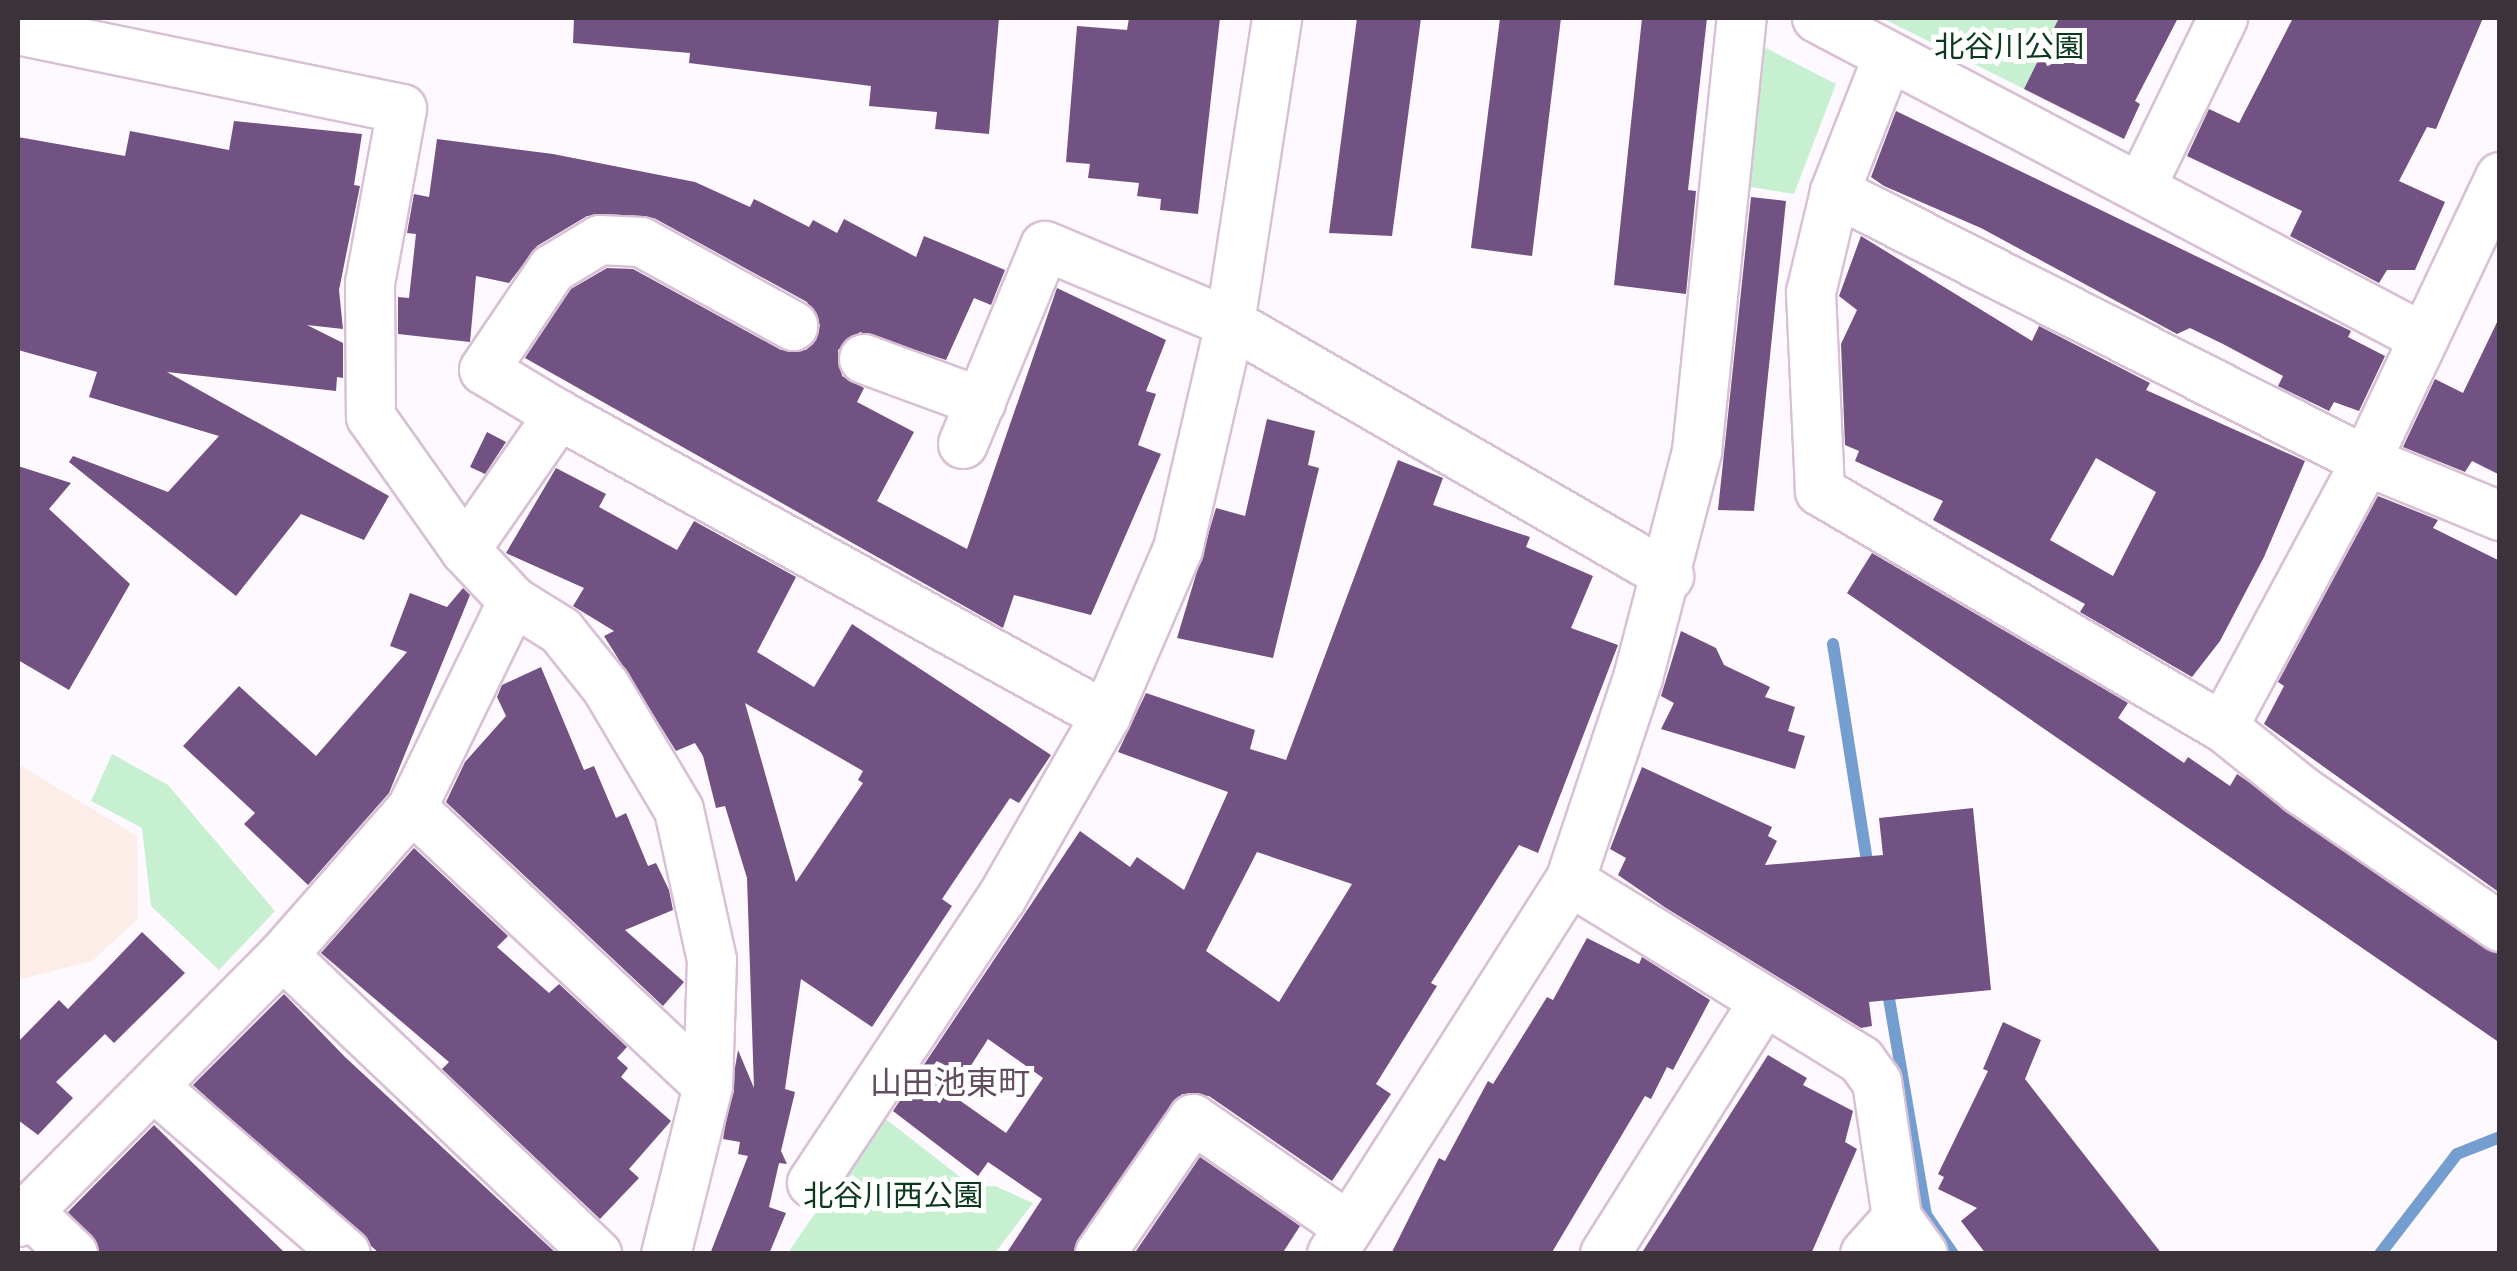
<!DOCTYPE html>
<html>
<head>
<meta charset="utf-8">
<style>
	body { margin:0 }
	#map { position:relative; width:2517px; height:1271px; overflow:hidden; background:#fef9fe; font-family:"Alegreya Sans","Noto Sans JP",sans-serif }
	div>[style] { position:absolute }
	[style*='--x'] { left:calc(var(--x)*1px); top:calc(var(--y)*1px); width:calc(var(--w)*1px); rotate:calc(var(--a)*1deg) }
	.commercial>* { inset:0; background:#fdede9 }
	.green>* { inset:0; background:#c7f0d1 }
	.stream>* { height:12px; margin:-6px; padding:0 6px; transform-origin:6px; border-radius:6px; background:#759ed0 }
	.building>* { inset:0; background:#725183 }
	.roads { filter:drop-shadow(2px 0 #d8c0d5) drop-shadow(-2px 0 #d8c0d5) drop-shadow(0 2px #d8c0d5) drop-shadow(0 -2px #d8c0d5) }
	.minor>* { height:48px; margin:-24px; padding:0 24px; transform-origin:24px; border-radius:24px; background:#fff }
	span { translate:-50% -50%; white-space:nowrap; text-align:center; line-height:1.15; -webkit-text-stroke:10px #fff; paint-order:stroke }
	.park-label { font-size:30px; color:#0c391d }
	.neighbourhood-label { font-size:32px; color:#624d60 }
	.frame { position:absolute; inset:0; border:20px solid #3b323a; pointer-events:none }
</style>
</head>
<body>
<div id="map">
	<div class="commercial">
		<div style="clip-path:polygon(18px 764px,137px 836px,138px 919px,92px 961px,18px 980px)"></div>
	</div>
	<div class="green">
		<div style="clip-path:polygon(1882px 18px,2059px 18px,2024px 89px)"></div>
		<div style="clip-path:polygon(1766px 48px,1836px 84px,1794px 194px,1745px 186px,1751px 56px)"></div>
		<div style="clip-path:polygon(112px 754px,168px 785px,275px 911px,219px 970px,151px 906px,142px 828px,91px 801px)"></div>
		<div style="clip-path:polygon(882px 1116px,973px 1187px,995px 1186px,1033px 1203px,995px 1253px,787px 1254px)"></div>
	</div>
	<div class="stream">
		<div style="--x:1833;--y:644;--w:232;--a:81.1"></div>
		<div style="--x:1887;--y:987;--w:231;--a:80.3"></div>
		<div style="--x:1926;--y:1215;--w:47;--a:55.3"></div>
		<div style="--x:2380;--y:1254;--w:126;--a:-52.4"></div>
		<div style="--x:2457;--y:1154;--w:46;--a:-21.6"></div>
	</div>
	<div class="building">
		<div style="clip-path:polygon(574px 18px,999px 18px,989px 134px,935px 129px,937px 112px,869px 106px,871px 86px,689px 63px,690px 53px,573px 43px)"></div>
		<div style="clip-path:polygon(1129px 18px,1220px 18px,1198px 214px,1160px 210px,1161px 199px,1137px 196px,1139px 183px,1088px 178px,1090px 164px,1066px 162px,1077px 26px,1127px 30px)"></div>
		<div style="clip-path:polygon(1357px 18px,1421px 18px,1392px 236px,1329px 233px)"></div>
		<div style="clip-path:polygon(1500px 18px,1561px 18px,1532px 256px,1471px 248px)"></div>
		<div style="clip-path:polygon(1642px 18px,1707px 18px,1688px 190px,1696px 191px,1686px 294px,1614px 285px)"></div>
		<div style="clip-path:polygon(2059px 18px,2178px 18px,2135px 101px,2140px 104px,2124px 139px,2024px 89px)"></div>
		<div style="clip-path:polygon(2293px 18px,2483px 18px,2436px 129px,2427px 127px,2399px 181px,2445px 202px,2415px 270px,2387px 270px,2379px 283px,2290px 236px,2302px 211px,2187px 156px,2209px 109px,2239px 123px)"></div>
		<div style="clip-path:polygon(1896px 111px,2351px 331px,2348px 337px,2385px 356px,2359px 411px,2334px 402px,2329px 411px,2278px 386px,2283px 376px,2223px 344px,2190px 328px,2177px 334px,1981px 228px,1884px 186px,1871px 177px)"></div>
		<div style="clip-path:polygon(234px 121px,362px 134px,354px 185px,360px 186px,339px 290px,343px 329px,307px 325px,343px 343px,343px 378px,337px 377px,336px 391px,167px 372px,389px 496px,364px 540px,301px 514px,236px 596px,69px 462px,73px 456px,168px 492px,219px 436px,89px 397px,97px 372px,18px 350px,18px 137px,125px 156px,130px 131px,229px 150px)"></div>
		<div style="clip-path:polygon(437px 139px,553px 154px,695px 182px,750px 207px,754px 199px,809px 227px,813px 220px,837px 233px,844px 219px,916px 257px,924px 236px,1005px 270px,991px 305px,974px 298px,946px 360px,860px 332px,838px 350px,842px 376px,864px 388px,857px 402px,914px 432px,877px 501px,967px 549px,1057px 288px,1166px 340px,1146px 391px,1156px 394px,1138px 445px,1161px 454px,1091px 615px,1014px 595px,1003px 628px,525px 358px,571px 289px,607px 268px,633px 269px,781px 350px,806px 350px,816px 340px,820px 325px,807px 302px,654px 218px,587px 216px,537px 246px,509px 283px,476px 276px,470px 342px,398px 334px,398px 297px,409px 298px,416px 234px,407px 233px,414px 194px,429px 197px)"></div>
		<div style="clip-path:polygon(1751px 197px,1786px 201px,1754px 511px,1718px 510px)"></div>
		<div style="clip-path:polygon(evenodd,1861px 236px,2032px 341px,2039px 326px,2150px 383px,2146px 390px,2305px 461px,2264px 557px,2220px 641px,2192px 677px,2080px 612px,2085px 604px,1933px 520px,1943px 501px,1855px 461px,1859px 451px,1845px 445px,1841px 344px,1857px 310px,1839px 296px,1861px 236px,2096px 458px,2156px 492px,2113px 576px,2050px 540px,2096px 458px)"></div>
		<div style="clip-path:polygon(2500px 316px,2500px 475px,2472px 461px,2465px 472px,2403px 447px,2435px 379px,2463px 393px)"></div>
		<div style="clip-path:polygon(1267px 419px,1315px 431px,1308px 465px,1319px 468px,1273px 658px,1177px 638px,1216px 508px,1245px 516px)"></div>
		<div style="clip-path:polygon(487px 432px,506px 442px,485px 474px,470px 467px)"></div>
		<div style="clip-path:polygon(evenodd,1398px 460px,1443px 478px,1433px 505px,1530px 537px,1526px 547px,1593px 576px,1571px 628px,1618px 645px,1538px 853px,1519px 845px,1431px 983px,1437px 986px,1376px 1084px,1391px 1094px,1332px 1181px,1209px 1096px,1182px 1094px,1073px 1254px,1006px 1254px,1042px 1199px,988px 1162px,978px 1176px,893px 1111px,1080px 831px,1130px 867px,1137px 857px,1184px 890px,1228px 792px,1118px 752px,1146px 693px,1255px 730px,1250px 749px,1286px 760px,1398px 460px,1257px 852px,1352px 884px,1279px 1002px,1206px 951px,1257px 852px,1398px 460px,988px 1039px,1043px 1078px,1006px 1133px,952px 1095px,988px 1039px)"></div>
		<div style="clip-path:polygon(18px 466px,71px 483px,49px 509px,130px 584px,69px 690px,18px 660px)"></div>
		<div style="clip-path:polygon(evenodd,556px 468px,606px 494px,599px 507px,677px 550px,694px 521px,796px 577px,757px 652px,814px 687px,852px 624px,1051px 755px,1019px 803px,1010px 798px,942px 899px,952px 906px,872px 1027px,801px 979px,785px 1089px,795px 1092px,781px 1151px,787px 1164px,779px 1163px,769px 1207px,786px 1213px,769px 1254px,710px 1254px,748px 1156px,738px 1154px,740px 1142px,723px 1139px,738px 1050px,754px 1088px,747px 878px,725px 806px,716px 808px,703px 756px,695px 743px,676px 751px,604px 636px,614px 631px,573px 606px,584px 588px,506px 553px,556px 468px,745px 703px,863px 771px,858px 780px,863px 783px,796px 882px,745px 703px)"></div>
		<div style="clip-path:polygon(2378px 496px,2438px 520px,2433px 528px,2500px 561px,2500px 893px,2264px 724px,2284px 686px,2278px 682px)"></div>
		<div style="clip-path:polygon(1872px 553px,2128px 703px,2118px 718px,2184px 763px,2188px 757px,2230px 786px,2237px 774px,2500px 954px,2500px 1043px,1847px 593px)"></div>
		<div style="clip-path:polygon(463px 588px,470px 595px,389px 793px,308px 885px,244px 824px,255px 813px,183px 746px,239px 686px,316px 756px,407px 652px,390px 646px,410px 593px,447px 607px)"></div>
		<div style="clip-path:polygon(1681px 631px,1716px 648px,1724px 665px,1770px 687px,1765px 697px,1795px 707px,1788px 731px,1805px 736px,1795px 769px,1661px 729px,1674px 703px,1661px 696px)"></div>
		<div style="clip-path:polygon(541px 667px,584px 770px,594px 766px,616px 818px,626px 813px,648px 866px,656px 863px,669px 890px,673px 910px,625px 930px,684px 982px,663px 1006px,446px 802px,465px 762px,506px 716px,497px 697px,502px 685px)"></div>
		<div style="clip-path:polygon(1642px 767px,1772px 827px,1768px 836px,1777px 841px,1765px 865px,1883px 855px,1879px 818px,1973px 808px,1991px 990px,1869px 1002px,1872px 1026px,1861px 1028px,1666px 908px,1618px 875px,1626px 858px,1610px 849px)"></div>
		<div style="clip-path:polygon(414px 848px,508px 936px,497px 947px,549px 993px,559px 984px,627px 1047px,617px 1058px,628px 1068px,621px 1077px,671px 1121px,629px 1169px,639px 1178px,600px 1219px,442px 1069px,449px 1062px,321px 953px)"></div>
		<div style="clip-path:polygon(142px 932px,185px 973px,114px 1043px,105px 1034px,56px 1082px,73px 1098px,38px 1135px,18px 1120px,18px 1042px,59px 1000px,68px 1009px)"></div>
		<div style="clip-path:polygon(1587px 938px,1639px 964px,1642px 957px,1710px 1000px,1673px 1070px,1667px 1067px,1651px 1099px,1645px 1096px,1551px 1254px,1391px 1254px,1439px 1158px,1445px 1161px,1488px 1081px,1493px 1084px,1547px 997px,1553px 1000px)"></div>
		<div style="clip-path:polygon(284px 994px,345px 1057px,557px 1254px,380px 1254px,193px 1085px)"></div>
		<div style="clip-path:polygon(2003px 1022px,2041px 1040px,2025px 1079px,2162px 1254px,1986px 1254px,1961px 1221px,1977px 1208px,1938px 1189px,1944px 1177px,1938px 1174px,1988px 1071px,1983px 1069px)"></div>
		<div style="clip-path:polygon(1768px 1055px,1807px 1078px,1803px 1085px,1853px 1111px,1845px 1142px,1857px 1149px,1811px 1254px,1641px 1254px)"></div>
		<div style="clip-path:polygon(154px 1125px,286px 1254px,100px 1252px,68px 1212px)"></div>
		<div style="clip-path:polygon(1200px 1157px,1300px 1226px,1282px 1254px,1134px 1254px)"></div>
	</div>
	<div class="roads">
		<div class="minor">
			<div style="--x:1817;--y:18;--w:686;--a:27.8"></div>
			<div style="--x:18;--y:30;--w:392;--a:11.6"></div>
			<div style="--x:402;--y:109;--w:177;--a:100.4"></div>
			<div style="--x:370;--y:283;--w:134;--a:89.6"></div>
			<div style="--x:371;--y:417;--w:163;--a:54.7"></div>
			<div style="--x:465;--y:550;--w:70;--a:46.7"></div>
			<div style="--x:513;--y:601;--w:57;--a:32"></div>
			<div style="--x:561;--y:631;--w:72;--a:51.2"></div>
			<div style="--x:606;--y:687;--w:143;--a:59.3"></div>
			<div style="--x:679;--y:810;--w:154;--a:77.6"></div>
			<div style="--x:712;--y:960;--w:126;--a:91.8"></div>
			<div style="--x:708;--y:1086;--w:173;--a:104"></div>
			<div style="--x:1887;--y:59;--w:143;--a:111.4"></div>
			<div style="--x:1835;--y:192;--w:104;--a:103.4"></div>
			<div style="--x:1811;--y:293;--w:198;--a:87.4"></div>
			<div style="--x:1820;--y:491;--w:467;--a:30.4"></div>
			<div style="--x:2223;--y:727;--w:100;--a:38.9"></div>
			<div style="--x:2301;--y:790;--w:242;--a:34.5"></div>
			<div style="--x:2142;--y:185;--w:186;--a:-64.1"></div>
			<div style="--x:1835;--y:192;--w:595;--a:26.87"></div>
			<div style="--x:2366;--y:461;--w:145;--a:22.3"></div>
			<div style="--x:864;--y:359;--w:125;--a:20.2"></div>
			<div style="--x:559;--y:415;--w:87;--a:-149"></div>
			<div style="--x:484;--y:370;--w:122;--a:-56"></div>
			<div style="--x:552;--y:269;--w:56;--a:-31.1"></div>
			<div style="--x:600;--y:240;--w:41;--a:2.8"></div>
			<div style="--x:641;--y:242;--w:174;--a:28.9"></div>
			<div style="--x:963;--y:444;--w:214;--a:-67.5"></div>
			<div style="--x:1045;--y:246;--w:200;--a:22.6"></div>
			<div style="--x:1230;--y:323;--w:507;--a:29.96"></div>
			<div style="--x:465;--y:550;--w:165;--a:-55.2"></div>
			<div style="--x:559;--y:415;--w:624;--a:28.82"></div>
			<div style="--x:2223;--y:727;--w:302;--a:-61.7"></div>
			<div style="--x:2366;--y:461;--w:314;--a:-64.7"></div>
			<div style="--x:412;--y:808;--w:406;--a:43.2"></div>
			<div style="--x:1570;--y:881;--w:342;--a:31.6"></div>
			<div style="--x:1861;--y:1060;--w:27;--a:54"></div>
			<div style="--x:1877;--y:1082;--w:137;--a:81.6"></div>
			<div style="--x:1897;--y:1218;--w:44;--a:54.2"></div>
			<div style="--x:283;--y:955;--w:434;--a:43.6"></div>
			<div style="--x:154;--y:1087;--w:254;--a:41"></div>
			<div style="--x:812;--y:1183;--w:341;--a:-56.4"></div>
			<div style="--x:1001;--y:899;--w:211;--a:-60.2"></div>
			<div style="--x:1106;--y:716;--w:182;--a:-66.7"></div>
			<div style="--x:1178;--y:549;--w:232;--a:-77"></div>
			<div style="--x:1230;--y:323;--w:309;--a:-81.2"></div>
			<div style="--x:29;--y:1212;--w:61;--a:43.7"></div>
			<div style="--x:18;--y:1222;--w:376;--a:-45.2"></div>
			<div style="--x:283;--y:955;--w:196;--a:-48.7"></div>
			<div style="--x:412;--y:808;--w:230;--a:-64"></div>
			<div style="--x:1100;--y:1254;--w:164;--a:-55.4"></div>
			<div style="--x:1193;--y:1119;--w:190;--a:34.7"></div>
			<div style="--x:1332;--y:1254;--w:442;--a:-57.5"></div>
			<div style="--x:1570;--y:881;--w:214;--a:-71.5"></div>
			<div style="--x:1638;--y:678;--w:235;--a:-75.4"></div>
			<div style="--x:1697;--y:451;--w:435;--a:-84.1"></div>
			<div style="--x:1605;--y:1254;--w:298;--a:-57.8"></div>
			<div style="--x:1865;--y:1254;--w:48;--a:-48.4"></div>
		</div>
	</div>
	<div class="park-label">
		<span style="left:2009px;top:48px">北谷川公園</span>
		<span style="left:893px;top:1197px">北谷川西公園</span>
	</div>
	<div class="neighbourhood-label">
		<span style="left:950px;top:1084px">山田池東町</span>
	</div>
	<div class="frame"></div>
</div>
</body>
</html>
